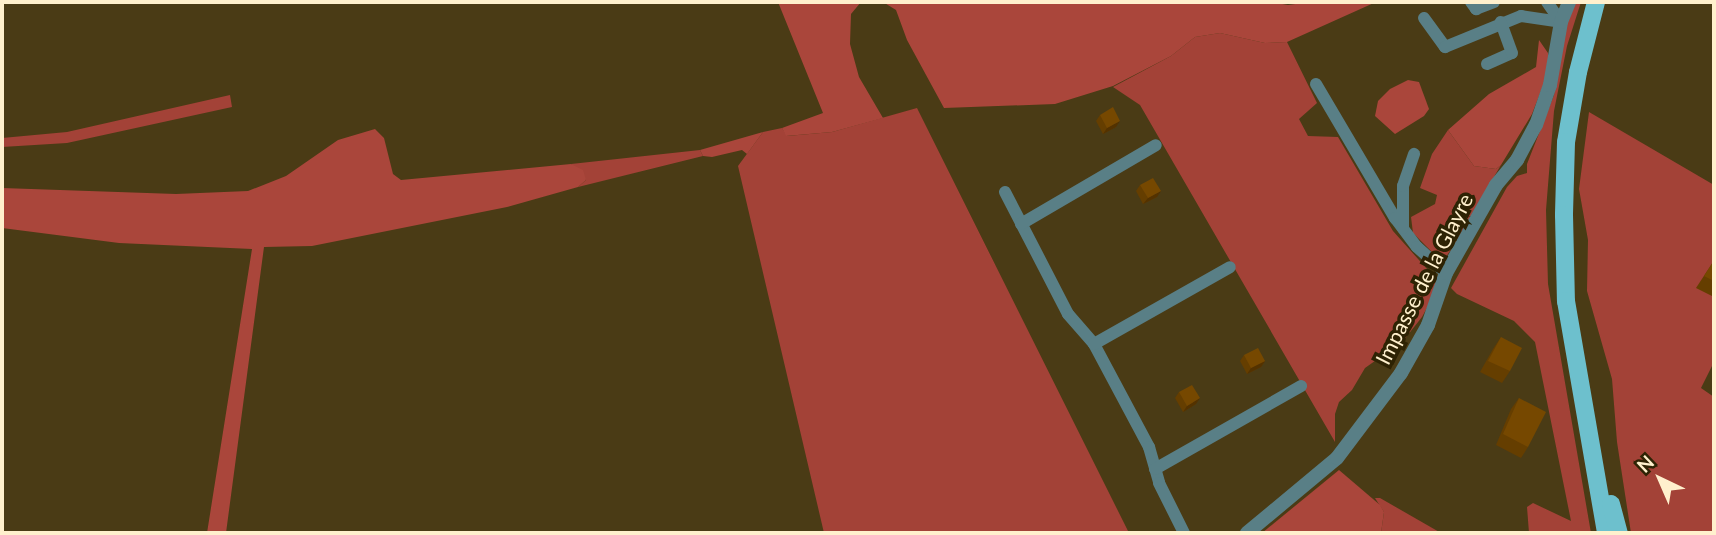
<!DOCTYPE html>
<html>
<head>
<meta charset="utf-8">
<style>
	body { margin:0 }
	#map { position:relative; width:1716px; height:535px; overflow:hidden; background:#4a3b15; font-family:Lato,sans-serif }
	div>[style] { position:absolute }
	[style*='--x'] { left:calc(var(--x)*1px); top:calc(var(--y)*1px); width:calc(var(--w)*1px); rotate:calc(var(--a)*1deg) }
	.green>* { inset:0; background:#a34237 }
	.forest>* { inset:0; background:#aa463b }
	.service>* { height:12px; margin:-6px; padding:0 6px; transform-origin:6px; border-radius:6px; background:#597f86 }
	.minor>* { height:14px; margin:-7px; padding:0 7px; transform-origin:7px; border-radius:7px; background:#597f86 }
	.primary>* { height:18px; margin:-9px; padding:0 9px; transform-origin:9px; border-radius:9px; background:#6dc0cd }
	.wall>* { inset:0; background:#653e00 }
	.shaded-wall>* { inset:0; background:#533200 }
	.building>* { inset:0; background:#764800 }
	span { translate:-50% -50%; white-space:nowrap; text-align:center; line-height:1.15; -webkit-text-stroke:7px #2e2304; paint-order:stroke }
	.street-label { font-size:21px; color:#fff0cd }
	.frame { position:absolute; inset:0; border:4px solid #fff0cd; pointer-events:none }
	.north { position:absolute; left:1625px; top:444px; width:70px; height:70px; -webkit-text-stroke:5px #2e2304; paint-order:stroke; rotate:316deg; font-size:19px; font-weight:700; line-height:28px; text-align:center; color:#fff0cd }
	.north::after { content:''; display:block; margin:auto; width:24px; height:32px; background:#fff0cd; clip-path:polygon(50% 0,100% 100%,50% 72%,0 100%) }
</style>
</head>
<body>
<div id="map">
	<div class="green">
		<div style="clip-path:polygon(1573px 2px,1581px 2px,1567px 46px,1554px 111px,1546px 210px,1548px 284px,1591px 533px,1529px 533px,1527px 507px,1533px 503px,1571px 521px,1535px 342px,1514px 321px,1457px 294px,1451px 288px,1507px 187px,1517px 176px,1527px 173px,1527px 164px,1554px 95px,1560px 51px)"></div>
		<div style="clip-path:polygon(1220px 33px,1265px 43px,1287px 42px,1317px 103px,1299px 119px,1308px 136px,1338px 137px,1393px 231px,1436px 279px,1434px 295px,1422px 317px,1403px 341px,1365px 368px,1352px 390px,1339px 402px,1335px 414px,1335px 442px,1140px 105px,1113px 87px,1171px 56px,1195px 37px)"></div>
		<div style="clip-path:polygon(230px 95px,232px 107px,67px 143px,2px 147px,2px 138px,67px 132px)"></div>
		<div style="clip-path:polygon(917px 108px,1129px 533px,824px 533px,738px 166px,763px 132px,782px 128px,787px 136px,832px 132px)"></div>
		<div style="clip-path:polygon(1589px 112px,1714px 185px,1714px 362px,1701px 388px,1714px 397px,1714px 533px,1631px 533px,1617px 442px,1612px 379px,1587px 291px,1588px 240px,1579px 189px)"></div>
		<div style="clip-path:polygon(1448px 130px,1474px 166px,1496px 169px,1501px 165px,1450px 251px,1444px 260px,1440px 260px,1413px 233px,1411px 217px,1435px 204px,1437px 195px,1420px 188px,1432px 154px)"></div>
		<div style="clip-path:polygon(700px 150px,703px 156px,578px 187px,586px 180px,571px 164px)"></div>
		<div style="clip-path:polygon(1375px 498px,1380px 498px,1441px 533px,1381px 533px,1384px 512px)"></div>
	</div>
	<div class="forest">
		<div style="clip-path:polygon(778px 2px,861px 2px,851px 14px,850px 44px,859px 77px,883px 118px,832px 132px,786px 136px,782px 128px,823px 113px)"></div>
		<div style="clip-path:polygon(883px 2px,1271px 2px,1288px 5px,1310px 2px,1376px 2px,1287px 42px,1265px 43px,1220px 33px,1195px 37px,1171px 56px,1113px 86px,1055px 104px,944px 108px,907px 40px,896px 10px)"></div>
		<div style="clip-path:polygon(1539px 40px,1548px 53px,1548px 73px,1532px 114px,1501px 165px,1496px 169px,1474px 166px,1448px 130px,1489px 94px,1536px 67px)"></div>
		<div style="clip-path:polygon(1408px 80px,1419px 82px,1429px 109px,1424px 116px,1395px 134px,1375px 116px,1378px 101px,1390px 89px)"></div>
		<div style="clip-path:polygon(375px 129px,384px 138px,393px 174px,401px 180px,571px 164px,583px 170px,586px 180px,578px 187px,507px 207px,312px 246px,264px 247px,226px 533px,207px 533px,252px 249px,119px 243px,2px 228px,2px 188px,176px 194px,248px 191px,286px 176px,338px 140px)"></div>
		<div style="clip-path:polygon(763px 132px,747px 154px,742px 150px,712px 157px,703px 156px,700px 150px)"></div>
		<div style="clip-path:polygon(1339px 470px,1380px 505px,1384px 512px,1381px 533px,1262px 533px)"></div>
	</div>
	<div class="service">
		<div style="--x:1471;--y:2;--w:9;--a:54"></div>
		<div style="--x:1476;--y:9;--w:19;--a:-21"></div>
		<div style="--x:1424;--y:18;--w:36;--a:54"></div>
		<div style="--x:1445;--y:47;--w:82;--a:-22.2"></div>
		<div style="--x:1521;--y:16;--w:40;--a:8.5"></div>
		<div style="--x:1561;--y:22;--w:24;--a:-125"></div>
		<div style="--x:1487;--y:64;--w:27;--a:-24"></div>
		<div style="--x:1512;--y:53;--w:33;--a:-110"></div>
		<div style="--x:1316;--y:84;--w:156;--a:59.5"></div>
		<div style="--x:1395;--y:218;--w:36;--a:53"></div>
		<div style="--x:1417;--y:247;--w:39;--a:42"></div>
		<div style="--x:1005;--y:192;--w:137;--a:62.7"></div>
		<div style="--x:1068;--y:314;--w:40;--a:49"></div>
		<div style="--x:1094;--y:344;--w:117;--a:61.9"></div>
		<div style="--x:1149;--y:447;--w:37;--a:74"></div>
		<div style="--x:1159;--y:483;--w:56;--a:63.4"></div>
		<div style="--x:1021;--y:224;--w:156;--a:-30.3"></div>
		<div style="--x:1403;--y:228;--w:42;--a:-90"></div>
		<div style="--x:1403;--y:186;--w:34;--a:-71"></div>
		<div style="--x:1094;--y:344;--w:156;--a:-29.5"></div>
		<div style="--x:1155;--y:469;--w:168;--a:-29.6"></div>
	</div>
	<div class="minor">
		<div style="--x:1247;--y:533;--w:117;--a:-39.8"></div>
		<div style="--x:1337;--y:458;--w:106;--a:-53"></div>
		<div style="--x:1401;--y:373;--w:55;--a:-60.6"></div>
		<div style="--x:1428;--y:325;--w:55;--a:-70.9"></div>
		<div style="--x:1446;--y:273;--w:101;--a:-60.4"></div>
		<div style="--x:1496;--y:185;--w:33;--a:-50"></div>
		<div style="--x:1517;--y:160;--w:40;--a:-62"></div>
		<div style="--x:1536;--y:125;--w:42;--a:-70.7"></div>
		<div style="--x:1550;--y:85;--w:64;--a:-80.1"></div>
		<div style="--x:1561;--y:22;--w:22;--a:-68"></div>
	</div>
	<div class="primary">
		<div style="--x:1596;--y:2;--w:72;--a:104.4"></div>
		<div style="--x:1578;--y:72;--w:71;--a:99.7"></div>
		<div style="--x:1566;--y:142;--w:73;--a:91.6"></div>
		<div style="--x:1564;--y:215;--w:86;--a:88.7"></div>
		<div style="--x:1566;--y:301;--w:235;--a:80.2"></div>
		<div style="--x:1611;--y:504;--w:30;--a:75"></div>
	</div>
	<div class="wall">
		<div style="clip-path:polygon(1100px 115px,1116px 127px,1103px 134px,1096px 121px)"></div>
		<div style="clip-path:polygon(1140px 185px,1157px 197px,1143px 204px,1136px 191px)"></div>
		<div style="clip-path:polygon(1713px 262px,1714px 262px,1714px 297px,1696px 288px)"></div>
		<div style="clip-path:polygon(1501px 337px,1510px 371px,1502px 383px,1480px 372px,1493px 349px)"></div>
		<div style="clip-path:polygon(1244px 355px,1265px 361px,1261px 367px,1247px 374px,1240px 361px)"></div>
		<div style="clip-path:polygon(1179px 392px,1196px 404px,1183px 412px,1175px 398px)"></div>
		<div style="clip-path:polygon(1519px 398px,1528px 447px,1521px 458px,1496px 445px,1511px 409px)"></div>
	</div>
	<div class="shaded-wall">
		<div style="clip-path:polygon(1120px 121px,1116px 127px,1103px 134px,1107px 128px)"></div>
		<div style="clip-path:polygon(1161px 191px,1157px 197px,1143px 204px,1148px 198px)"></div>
		<div style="clip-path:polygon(1265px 361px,1261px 367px,1247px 374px,1251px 368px)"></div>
		<div style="clip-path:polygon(1200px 398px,1196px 404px,1183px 412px,1187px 406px)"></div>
	</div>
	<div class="building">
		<div style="clip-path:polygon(1113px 107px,1120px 121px,1107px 128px,1100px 115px)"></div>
		<div style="clip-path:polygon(1153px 178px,1161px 191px,1148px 198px,1140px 185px)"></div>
		<div style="clip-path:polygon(1713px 262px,1714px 262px,1714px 281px,1704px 276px)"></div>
		<div style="clip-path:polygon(1501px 337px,1522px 348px,1510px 371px,1488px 361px)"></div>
		<div style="clip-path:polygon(1258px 348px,1265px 361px,1251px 368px,1244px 355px)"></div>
		<div style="clip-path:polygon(1192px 385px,1200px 398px,1187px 406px,1179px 392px)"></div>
		<div style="clip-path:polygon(1519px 398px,1546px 412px,1528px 447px,1503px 434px)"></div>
	</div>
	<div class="street-label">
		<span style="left:1424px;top:279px;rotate:-63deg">Impasse de la Glayre</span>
	</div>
	<div class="frame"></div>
	<div class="north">N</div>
</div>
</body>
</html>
